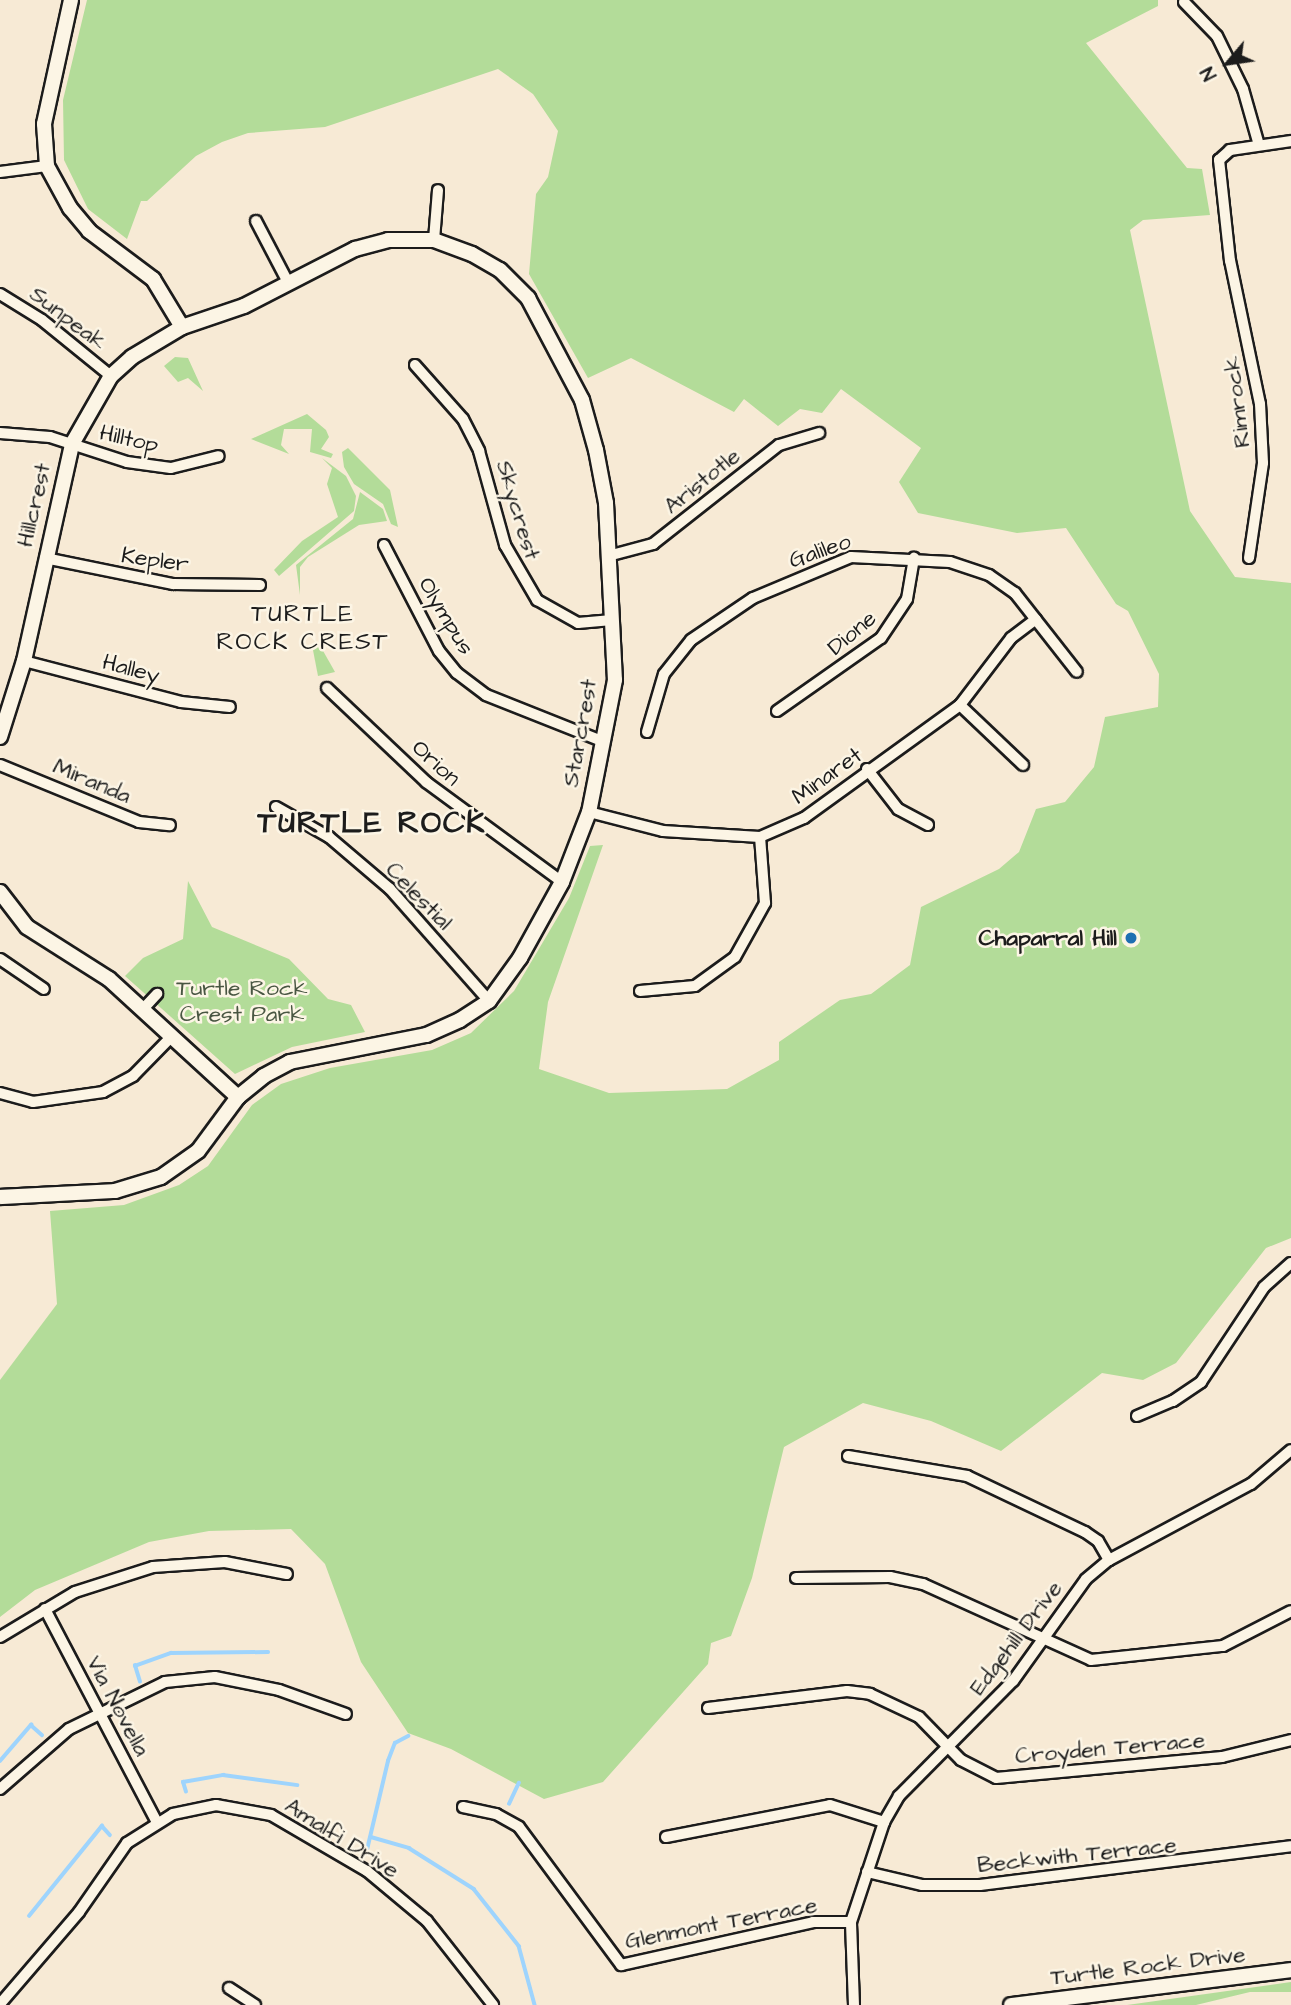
<!DOCTYPE html>
<html>
<head>
<meta charset="utf-8">
<style>
	body { margin:0 }
	#map { position:relative; width:1291px; height:2005px; overflow:hidden; background:#f7ead5; font-family:"Architects Daughter",sans-serif }
	div>[style] { position:absolute }
	[style*='--x'] { left:calc(var(--x)*1px); top:calc(var(--y)*1px); width:calc(var(--w)*1px); rotate:calc(var(--a)*1deg) }
	.green>* { inset:0; background:#b3dc99 }
	.stream>* { height:3.5px; margin:-1.75px; padding:0 1.75px; transform-origin:1.75px; border-radius:1.75px; background:#9ed4fd }
	.roads { filter:drop-shadow(2px 0 #1c1c1c) drop-shadow(-2px 0 #1c1c1c) drop-shadow(0 2px #1c1c1c) drop-shadow(0 -2px #1c1c1c) }
	.street>* { height:10px; margin:-5px; padding:0 5px; transform-origin:5px; border-radius:5px; background:#fcf5e5 }
	.secondary>* { height:14px; margin:-7px; padding:0 7px; transform-origin:7px; border-radius:7px; background:#fcf5e5 }
	.dots>* { width:19px; height:19px; translate:-50% -50%; box-sizing:border-box; border:4px solid #fcf5e5; border-radius:50% }
	span { translate:-50% -50%; white-space:nowrap; text-align:center; line-height:1.15; -webkit-text-stroke:5px #fcf5e5; paint-order:stroke }
	.street-label { font-size:23px; color:#1c1c1c }
	.poi-label { font-size:23px; color:#1c1c1c; font-weight:700 }
	.right { translate:-100% -50%; text-align:right }
	.park-label { font-size:23px; color:#495642 }
	.neighbourhood-label { font-size:24px; color:#1c1c1c; letter-spacing:2px }
	.district-label { font-size:30px; color:#1c1c1c; font-weight:700; letter-spacing:2px }
	.north { position:absolute; left:1193px; top:28px; width:70px; height:70px; -webkit-text-stroke:5px #fcf5e5; paint-order:stroke; rotate:241deg; font-size:19px; font-weight:700; line-height:28px; text-align:center; color:#1c1c1c }
	.north::after { content:''; display:block; margin:auto; width:24px; height:32px; background:#1c1c1c; clip-path:polygon(50% 0,100% 100%,50% 72%,0 100%) }
</style>
</head>
<body>
<div id="map">
	<div class="green">
		<div style="clip-path:polygon(87px 0,1158px 0,1158px 6px,1086px 43px,1187px 168px,1202px 169px,1210px 215px,1143px 220px,1130px 230px,1190px 511px,1235px 577px,1291px 583px,1291px 1238px,1266px 1248px,1176px 1363px,1143px 1380px,1102px 1373px,1001px 1451px,931px 1421px,863px 1403px,784px 1447px,752px 1578px,731px 1636px,711px 1643px,708px 1664px,603px 1782px,544px 1799px,451px 1749px,408px 1733px,361px 1662px,325px 1564px,291px 1529px,209px 1531px,149px 1542px,35px 1590px,0 1617px,0 1380px,57px 1304px,50px 1211px,124px 1205px,179px 1185px,208px 1166px,252px 1105px,281px 1084px,330px 1068px,432px 1050px,471px 1033px,514px 991px,569px 898px,590px 846px,603px 845px,548px 1002px,539px 1069px,609px 1093px,727px 1089px,779px 1060px,779px 1042px,840px 1000px,871px 994px,910px 965px,921px 907px,999px 869px,1019px 852px,1036px 809px,1065px 802px,1094px 767px,1105px 717px,1158px 707px,1159px 674px,1128px 611px,1116px 604px,1066px 528px,1017px 533px,918px 513px,899px 482px,921px 448px,841px 389px,822px 413px,800px 409px,778px 426px,744px 399px,734px 412px,631px 358px,588px 378px,529px 274px,536px 194px,548px 177px,558px 131px,533px 94px,498px 69px,325px 127px,248px 133px,222px 142px,196px 156px,147px 201px,141px 201px,127px 239px,88px 209px,64px 160px,63px 100px)"></div>
		<div style="clip-path:polygon(175px 357px,188px 358px,203px 391px,188px 378px,178px 382px,164px 366px)"></div>
		<div style="clip-path:polygon(307px 414px,326px 430px,329px 437px,321px 449px,333px 454px,331px 458px,310px 452px,312px 429px,284px 429px,281px 445px,289px 454px,251px 439px)"></div>
		<div style="clip-path:polygon(348px 448px,390px 490px,398px 527px,391px 524px,383px 504px,354px 484px,344px 467px,342px 452px)"></div>
		<div style="clip-path:polygon(322px 458px,346px 476px,356px 496px,354px 511px,279px 576px,274px 570px,302px 541px,338px 517px,327px 484px,332px 468px)"></div>
		<div style="clip-path:polygon(360px 492px,383px 509px,387px 521px,359px 525px,308px 557px,300px 567px,300px 595px,296px 565px,353px 519px)"></div>
		<div style="clip-path:polygon(312px 645px,322px 649px,335px 672px,318px 676px)"></div>
		<div style="clip-path:polygon(188px 881px,212px 927px,289px 959px,328px 999px,351px 1005px,365px 1032px,292px 1047px,235px 1074px,125px 976px,143px 958px,183px 939px)"></div>
		<div style="clip-path:polygon(1291px 1982px,1291px 1992px,1250px 1992px,1196px 2005px,1127px 2005px)"></div>
	</div>
	<div class="stream">
		<div style="--x:140;--y:1682;--w:17;--a:-107"></div>
		<div style="--x:135;--y:1666;--w:38;--a:-20"></div>
		<div style="--x:171;--y:1653;--w:97;--a:-0.6"></div>
		<div style="--x:0;--y:1761;--w:48;--a:-49.3"></div>
		<div style="--x:31;--y:1725;--w:15;--a:42"></div>
		<div style="--x:186;--y:1792;--w:10;--a:-107"></div>
		<div style="--x:183;--y:1782;--w:41;--a:-9.9"></div>
		<div style="--x:223;--y:1775;--w:75;--a:7.7"></div>
		<div style="--x:509;--y:1804;--w:23;--a:-65"></div>
		<div style="--x:371;--y:1837;--w:40;--a:16"></div>
		<div style="--x:409;--y:1848;--w:77;--a:32.2"></div>
		<div style="--x:474;--y:1889;--w:73;--a:51.7"></div>
		<div style="--x:519;--y:1946;--w:61;--a:74.8"></div>
		<div style="--x:367;--y:1850;--w:91;--a:-76.7"></div>
		<div style="--x:388;--y:1761;--w:19;--a:-69"></div>
		<div style="--x:395;--y:1743;--w:15;--a:-28"></div>
		<div style="--x:29;--y:1916;--w:116;--a:-51"></div>
		<div style="--x:102;--y:1826;--w:12;--a:48"></div>
	</div>
	<div class="roads">
		<div class="street">
			<div style="--x:1184;--y:2;--w:47;--a:45.9"></div>
			<div style="--x:1217;--y:36;--w:59;--a:63.9"></div>
			<div style="--x:1243;--y:89;--w:58;--a:74.1"></div>
			<div style="--x:0;--y:172;--w:47;--a:-7.3"></div>
			<div style="--x:256;--y:221;--w:71;--a:62.4"></div>
			<div style="--x:434;--y:240;--w:50;--a:-85.4"></div>
			<div style="--x:0;--y:294;--w:49;--a:31.8"></div>
			<div style="--x:42;--y:320;--w:89;--a:39.1"></div>
			<div style="--x:415;--y:365;--w:72;--a:48.4"></div>
			<div style="--x:463;--y:419;--w:36;--a:63"></div>
			<div style="--x:479;--y:451;--w:98;--a:74.5"></div>
			<div style="--x:505;--y:545;--w:64;--a:59.8"></div>
			<div style="--x:537;--y:600;--w:47;--a:29.3"></div>
			<div style="--x:578;--y:623;--w:34;--a:-5"></div>
			<div style="--x:0;--y:433;--w:50;--a:4.6"></div>
			<div style="--x:50;--y:437;--w:81;--a:18"></div>
			<div style="--x:127;--y:462;--w:44;--a:7.8"></div>
			<div style="--x:171;--y:468;--w:49;--a:-14"></div>
			<div style="--x:384;--y:545;--w:119;--a:62.6"></div>
			<div style="--x:439;--y:651;--w:28;--a:51"></div>
			<div style="--x:457;--y:673;--w:36;--a:37"></div>
			<div style="--x:486;--y:695;--w:127;--a:21.7"></div>
			<div style="--x:608;--y:556;--w:47;--a:-14.9"></div>
			<div style="--x:653;--y:544;--w:160;--a:-38.2"></div>
			<div style="--x:779;--y:445;--w:42;--a:-16.7"></div>
			<div style="--x:45;--y:558;--w:131;--a:11.5"></div>
			<div style="--x:173;--y:584;--w:87;--a:0.7"></div>
			<div style="--x:1249;--y:558;--w:96;--a:-81.6"></div>
			<div style="--x:1263;--y:463;--w:59;--a:-92.9"></div>
			<div style="--x:1260;--y:404;--w:146;--a:-101.8"></div>
			<div style="--x:1230;--y:261;--w:102;--a:-96.2"></div>
			<div style="--x:1219;--y:160;--w:15;--a:-42"></div>
			<div style="--x:1230;--y:150;--w:62;--a:-8.4"></div>
			<div style="--x:24;--y:661;--w:162;--a:14.6"></div>
			<div style="--x:181;--y:702;--w:49;--a:5.8"></div>
			<div style="--x:327;--y:688;--w:137;--a:43.5"></div>
			<div style="--x:426;--y:782;--w:169;--a:36.3"></div>
			<div style="--x:960;--y:705;--w:87;--a:43.6"></div>
			<div style="--x:777;--y:711;--w:127;--a:-35.1"></div>
			<div style="--x:881;--y:638;--w:47;--a:-56.3"></div>
			<div style="--x:907;--y:599;--w:42;--a:-80.3"></div>
			<div style="--x:647;--y:732;--w:60;--a:-73.7"></div>
			<div style="--x:664;--y:674;--w:43;--a:-51.5"></div>
			<div style="--x:691;--y:640;--w:75;--a:-34.1"></div>
			<div style="--x:753;--y:598;--w:106;--a:-22.7"></div>
			<div style="--x:851;--y:557;--w:99;--a:2.9"></div>
			<div style="--x:950;--y:562;--w:41;--a:18.4"></div>
			<div style="--x:989;--y:575;--w:32;--a:35"></div>
			<div style="--x:1015;--y:593;--w:100;--a:51.9"></div>
			<div style="--x:0;--y:765;--w:150;--a:22.3"></div>
			<div style="--x:139;--y:822;--w:31;--a:6"></div>
			<div style="--x:867;--y:769;--w:51;--a:52.2"></div>
			<div style="--x:898;--y:809;--w:34;--a:28"></div>
			<div style="--x:276;--y:807;--w:61;--a:29.5"></div>
			<div style="--x:329;--y:837;--w:80;--a:40.4"></div>
			<div style="--x:390;--y:889;--w:149;--a:48.5"></div>
			<div style="--x:589;--y:812;--w:76;--a:14.4"></div>
			<div style="--x:663;--y:831;--w:97;--a:3.5"></div>
			<div style="--x:760;--y:837;--w:48;--a:-23.4"></div>
			<div style="--x:804;--y:818;--w:193;--a:-35.9"></div>
			<div style="--x:960;--y:705;--w:84;--a:-52.7"></div>
			<div style="--x:1011;--y:638;--w:31;--a:-37"></div>
			<div style="--x:0;--y:959;--w:53;--a:34.3"></div>
			<div style="--x:640;--y:991;--w:55;--a:-5.2"></div>
			<div style="--x:695;--y:986;--w:49;--a:-35.9"></div>
			<div style="--x:735;--y:957;--w:62;--a:-60.9"></div>
			<div style="--x:765;--y:903;--w:66;--a:-94.3"></div>
			<div style="--x:143;--y:1009;--w:21;--a:-47"></div>
			<div style="--x:0;--y:1093;--w:34;--a:15"></div>
			<div style="--x:33;--y:1102;--w:71;--a:-8.1"></div>
			<div style="--x:103;--y:1092;--w:34;--a:-28"></div>
			<div style="--x:133;--y:1076;--w:56;--a:-45.7"></div>
			<div style="--x:1137;--y:1416;--w:39;--a:-23"></div>
			<div style="--x:1173;--y:1401;--w:34;--a:-34"></div>
			<div style="--x:1201;--y:1382;--w:114;--a:-56.4"></div>
			<div style="--x:1264;--y:1287;--w:36;--a:-42"></div>
			<div style="--x:848;--y:1456;--w:121;--a:9.5"></div>
			<div style="--x:967;--y:1476;--w:131;--a:25.4"></div>
			<div style="--x:1085;--y:1532;--w:16;--a:35"></div>
			<div style="--x:1098;--y:1541;--w:22;--a:60"></div>
			<div style="--x:796;--y:1578;--w:94;--a:-0.6"></div>
			<div style="--x:890;--y:1577;--w:34;--a:12"></div>
			<div style="--x:923;--y:1584;--w:184;--a:24.3"></div>
			<div style="--x:1091;--y:1660;--w:133;--a:-6.1"></div>
			<div style="--x:1223;--y:1646;--w:76;--a:-27.2"></div>
			<div style="--x:45;--y:1609;--w:241;--a:62.3"></div>
			<div style="--x:0;--y:1637;--w:87;--a:-31"></div>
			<div style="--x:75;--y:1592;--w:82;--a:-17.8"></div>
			<div style="--x:153;--y:1567;--w:72;--a:-4"></div>
			<div style="--x:225;--y:1562;--w:63;--a:11"></div>
			<div style="--x:708;--y:1708;--w:140;--a:-7"></div>
			<div style="--x:847;--y:1691;--w:23;--a:7"></div>
			<div style="--x:870;--y:1694;--w:54;--a:25.1"></div>
			<div style="--x:919;--y:1717;--w:60;--a:45.7"></div>
			<div style="--x:961;--y:1760;--w:39;--a:27"></div>
			<div style="--x:996;--y:1778;--w:227;--a:-5.3"></div>
			<div style="--x:1222;--y:1757;--w:71;--a:-13.8"></div>
			<div style="--x:0;--y:1789;--w:91;--a:-41"></div>
			<div style="--x:69;--y:1729;--w:107;--a:-26.1"></div>
			<div style="--x:165;--y:1682;--w:50;--a:-5.7"></div>
			<div style="--x:215;--y:1677;--w:65;--a:11.5"></div>
			<div style="--x:279;--y:1690;--w:71;--a:19.7"></div>
			<div style="--x:463;--y:1807;--w:34;--a:12"></div>
			<div style="--x:496;--y:1814;--w:26;--a:29"></div>
			<div style="--x:519;--y:1827;--w:172;--a:53.5"></div>
			<div style="--x:621;--y:1965;--w:197;--a:-12.6"></div>
			<div style="--x:813;--y:1922;--w:38;--a:0"></div>
			<div style="--x:666;--y:1837;--w:167;--a:-11"></div>
			<div style="--x:830;--y:1805;--w:57;--a:17.5"></div>
			<div style="--x:867;--y:1872;--w:57;--a:13.3"></div>
			<div style="--x:922;--y:1885;--w:58;--a:0"></div>
			<div style="--x:980;--y:1885;--w:313;--a:-7.1"></div>
			<div style="--x:229;--y:1988;--w:31;--a:33"></div>
			<div style="--x:0;--y:2004;--w:121;--a:-49.3"></div>
			<div style="--x:79;--y:1912;--w:84;--a:-55.2"></div>
			<div style="--x:127;--y:1843;--w:54;--a:-32.2"></div>
			<div style="--x:173;--y:1814;--w:44;--a:-11.8"></div>
			<div style="--x:216;--y:1805;--w:56;--a:10.3"></div>
			<div style="--x:271;--y:1815;--w:111;--a:30.3"></div>
			<div style="--x:367;--y:1871;--w:78;--a:39.8"></div>
			<div style="--x:427;--y:1921;--w:107;--a:51.8"></div>
			<div style="--x:854;--y:2005;--w:83;--a:-92.1"></div>
			<div style="--x:851;--y:1922;--w:105;--a:-71.7"></div>
			<div style="--x:884;--y:1822;--w:30;--a:-60"></div>
			<div style="--x:899;--y:1796;--w:162;--a:-45.3"></div>
			<div style="--x:1013;--y:1681;--w:125;--a:-54.4"></div>
			<div style="--x:1086;--y:1579;--w:30;--a:-40"></div>
			<div style="--x:1109;--y:1560;--w:161;--a:-28.2"></div>
			<div style="--x:1251;--y:1484;--w:52;--a:-40.4"></div>
		</div>
		<div class="secondary">
			<div style="--x:71;--y:0;--w:127;--a:102.3"></div>
			<div style="--x:44;--y:124;--w:42;--a:85.9"></div>
			<div style="--x:47;--y:166;--w:48;--a:61.3"></div>
			<div style="--x:70;--y:208;--w:30;--a:50"></div>
			<div style="--x:89;--y:231;--w:80;--a:36.9"></div>
			<div style="--x:153;--y:279;--w:56;--a:58.9"></div>
			<div style="--x:0;--y:737;--w:80;--a:-72.5"></div>
			<div style="--x:24;--y:661;--w:222;--a:-77.5"></div>
			<div style="--x:72;--y:444;--w:78;--a:-60.2"></div>
			<div style="--x:111;--y:376;--w:28;--a:-42"></div>
			<div style="--x:132;--y:357;--w:58;--a:-31"></div>
			<div style="--x:182;--y:327;--w:65;--a:-18.7"></div>
			<div style="--x:244;--y:306;--w:125;--a:-27.2"></div>
			<div style="--x:355;--y:249;--w:34;--a:-15"></div>
			<div style="--x:388;--y:240;--w:46;--a:0"></div>
			<div style="--x:434;--y:240;--w:40;--a:20.2"></div>
			<div style="--x:472;--y:254;--w:32;--a:30"></div>
			<div style="--x:500;--y:270;--w:40;--a:45"></div>
			<div style="--x:528;--y:298;--w:115;--a:62.1"></div>
			<div style="--x:582;--y:400;--w:52;--a:74.4"></div>
			<div style="--x:596;--y:450;--w:54;--a:79.3"></div>
			<div style="--x:606;--y:503;--w:177;--a:87.1"></div>
			<div style="--x:615;--y:680;--w:135;--a:101.1"></div>
			<div style="--x:589;--y:812;--w:75;--a:111.1"></div>
			<div style="--x:562;--y:882;--w:87;--a:118.9"></div>
			<div style="--x:520;--y:958;--w:53;--a:125.8"></div>
			<div style="--x:489;--y:1001;--w:35;--a:147"></div>
			<div style="--x:460;--y:1020;--w:37;--a:156"></div>
			<div style="--x:426;--y:1035;--w:139;--a:168.8"></div>
			<div style="--x:290;--y:1062;--w:30;--a:152"></div>
			<div style="--x:264;--y:1076;--w:33;--a:141"></div>
			<div style="--x:238;--y:1097;--w:67;--a:126.5"></div>
			<div style="--x:198;--y:1151;--w:45;--a:144.9"></div>
			<div style="--x:161;--y:1177;--w:48;--a:163.1"></div>
			<div style="--x:115;--y:1191;--w:115;--a:177"></div>
			<div style="--x:0;--y:892;--w:44;--a:52.4"></div>
			<div style="--x:27;--y:927;--w:97;--a:32.4"></div>
			<div style="--x:109;--y:979;--w:175;--a:42.5"></div>
			<div style="--x:1011;--y:2005;--w:282;--a:-7.1"></div>
		</div>
	</div>
	<div class="dots">
		<div style="left:1131px;top:938px;background:#1f6fb2"></div>
	</div>
	<div class="street-label">
		<span style="left:68px;top:318px;rotate:37deg">Sunpeak</span>
		<span style="left:1237px;top:402px;rotate:-97deg">Rimrock</span>
		<span style="left:129px;top:439px;rotate:13deg">Hilltop</span>
		<span style="left:702px;top:481px;rotate:-39deg">Aristotle</span>
		<span style="left:34px;top:505px;rotate:-77deg">Hillcrest</span>
		<span style="left:518px;top:510px;rotate:73deg">Skycrest</span>
		<span style="left:820px;top:551px;rotate:-19deg">Galileo</span>
		<span style="left:155px;top:560px;rotate:8deg">Kepler</span>
		<span style="left:446px;top:616px;rotate:59deg">Olympus</span>
		<span style="left:852px;top:633px;rotate:-40deg">Dione</span>
		<span style="left:131px;top:669px;rotate:15deg">Halley</span>
		<span style="left:580px;top:733px;rotate:-80deg">Starcrest</span>
		<span style="left:436px;top:763px;rotate:42deg">Orion</span>
		<span style="left:827px;top:776px;rotate:-36deg">Minaret</span>
		<span style="left:92px;top:781px;rotate:23deg">Miranda</span>
		<span style="left:419px;top:896px;rotate:46deg">Celestial</span>
		<span style="left:1016px;top:1638px;rotate:-53deg">Edgehill Drive</span>
		<span style="left:118px;top:1706px;rotate:62deg">Via Novella</span>
		<span style="left:1110px;top:1748px;rotate:-5deg">Croyden Terrace</span>
		<span style="left:342px;top:1838px;rotate:32deg">Amalfi Drive</span>
		<span style="left:1077px;top:1855px;rotate:-6deg">Beckwith Terrace</span>
		<span style="left:721px;top:1923px;rotate:-11deg">Glenmont Terrace</span>
		<span style="left:1148px;top:1966px;rotate:-7deg">Turtle Rock Drive</span>
	</div>
	<div class="poi-label">
		<span class="right" style="left:1117px;top:938px">Chaparral Hill</span>
	</div>
	<div class="park-label">
		<span style="left:242px;top:1001px">Turtle Rock<br>Crest Park</span>
	</div>
	<div class="neighbourhood-label">
		<span style="left:303px;top:629px">TURTLE<br>ROCK CREST</span>
	</div>
	<div class="district-label">
		<span style="left:372px;top:823px">TURTLE ROCK</span>
	</div>
	<div class="north">N</div>
</div>
</body>
</html>
